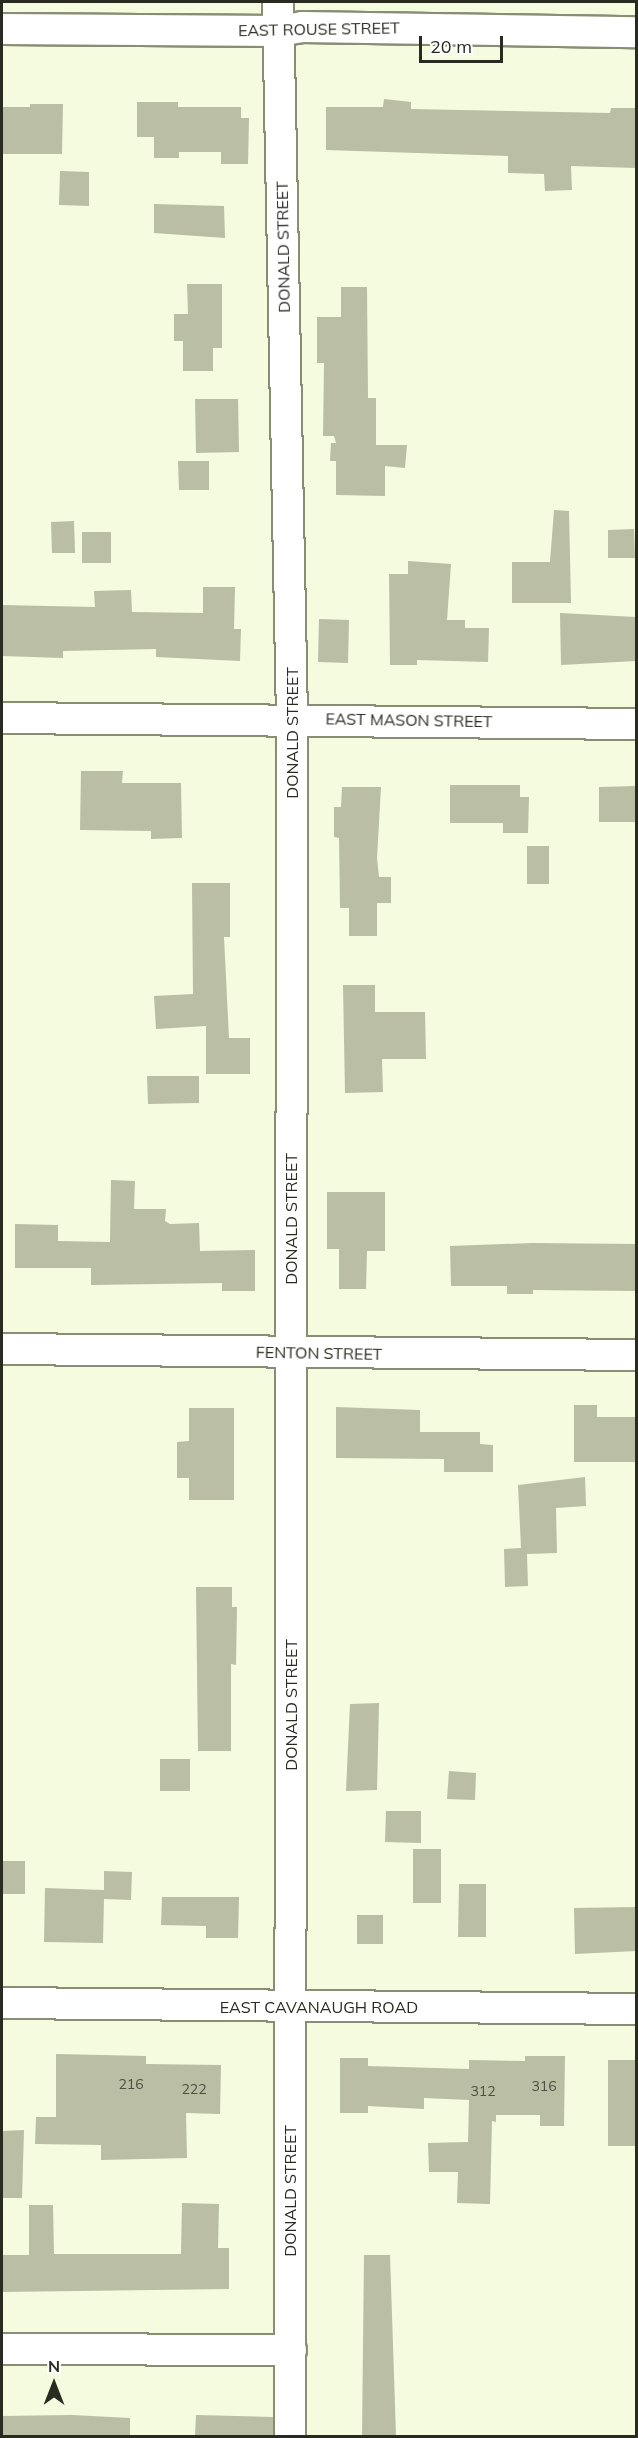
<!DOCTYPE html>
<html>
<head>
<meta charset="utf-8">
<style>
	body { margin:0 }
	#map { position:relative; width:638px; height:2438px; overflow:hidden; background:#f5fbdf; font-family:Mulish,sans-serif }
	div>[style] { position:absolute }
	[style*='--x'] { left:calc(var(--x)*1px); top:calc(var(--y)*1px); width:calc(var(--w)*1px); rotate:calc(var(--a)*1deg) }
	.building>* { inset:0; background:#b9bea4 }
	.roads { filter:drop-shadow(2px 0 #888d74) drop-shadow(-2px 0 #888d74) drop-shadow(0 2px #888d74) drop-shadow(0 -2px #888d74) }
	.minor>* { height:30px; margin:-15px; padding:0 15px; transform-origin:15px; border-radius:15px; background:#fff }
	span { translate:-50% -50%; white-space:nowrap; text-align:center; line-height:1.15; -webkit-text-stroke:4.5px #fff; paint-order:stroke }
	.number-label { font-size:14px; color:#4d4f41 }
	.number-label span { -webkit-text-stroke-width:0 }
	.street-label { font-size:16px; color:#292a20 }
	.frame { position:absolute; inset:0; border:3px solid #292a20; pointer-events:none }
	.north { position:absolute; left:24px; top:2354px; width:60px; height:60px; -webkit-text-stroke:4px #fff; paint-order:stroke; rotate:0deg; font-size:16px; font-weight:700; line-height:24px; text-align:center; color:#292a20 }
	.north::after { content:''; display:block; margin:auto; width:21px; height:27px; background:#292a20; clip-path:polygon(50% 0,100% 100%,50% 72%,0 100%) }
	.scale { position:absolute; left:419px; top:36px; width:84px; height:27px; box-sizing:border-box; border:3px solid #292a20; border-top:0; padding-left:8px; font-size:18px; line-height:21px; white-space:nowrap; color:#292a20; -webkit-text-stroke:4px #fff; paint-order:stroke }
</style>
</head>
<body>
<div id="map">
	<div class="building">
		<div style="clip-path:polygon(384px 99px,411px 102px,411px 109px,610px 113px,611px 108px,636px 108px,636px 168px,571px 166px,572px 190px,545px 191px,544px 174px,508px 173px,508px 156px,326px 150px,326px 107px,383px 107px)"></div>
		<div style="clip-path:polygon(137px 102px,178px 102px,178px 107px,241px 107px,241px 118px,249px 118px,248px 164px,221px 164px,221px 152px,179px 152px,179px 158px,154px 158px,154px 137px,137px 137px)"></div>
		<div style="clip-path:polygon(30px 104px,63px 104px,62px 154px,2px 154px,2px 107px,30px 107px)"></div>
		<div style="clip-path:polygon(60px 171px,89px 172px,89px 206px,59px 205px)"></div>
		<div style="clip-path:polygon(154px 204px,224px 206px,225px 238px,154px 233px)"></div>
		<div style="clip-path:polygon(187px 284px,222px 284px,222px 348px,213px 348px,213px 371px,183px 371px,183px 341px,174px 341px,174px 314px,188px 314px)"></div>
		<div style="clip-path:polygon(341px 287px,367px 287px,368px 398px,376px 398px,376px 445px,407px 445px,405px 468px,385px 466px,385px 496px,336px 495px,336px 461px,330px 461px,331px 443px,336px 443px,334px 436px,323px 436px,324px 363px,317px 363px,317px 317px,341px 317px)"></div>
		<div style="clip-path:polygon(195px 399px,238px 399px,239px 452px,196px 453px)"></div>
		<div style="clip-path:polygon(178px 461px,209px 461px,209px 490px,179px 490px)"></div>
		<div style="clip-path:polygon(554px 510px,569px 511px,571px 603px,512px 603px,512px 562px,550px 562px)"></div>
		<div style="clip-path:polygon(74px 521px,75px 553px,52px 553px,51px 522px)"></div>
		<div style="clip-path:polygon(634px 529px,635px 558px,608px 558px,608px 530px)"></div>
		<div style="clip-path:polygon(82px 532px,111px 532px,111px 563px,82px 563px)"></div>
		<div style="clip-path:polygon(408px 561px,451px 564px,447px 620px,465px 620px,465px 628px,489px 628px,488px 662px,417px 660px,417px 665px,390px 665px,389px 574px,408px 574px)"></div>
		<div style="clip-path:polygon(203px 587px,235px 587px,234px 629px,241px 629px,240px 661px,156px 657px,156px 649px,63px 651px,63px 658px,2px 656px,2px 605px,95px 607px,94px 591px,131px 590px,132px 612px,203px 613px)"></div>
		<div style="clip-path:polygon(560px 613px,636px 617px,636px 661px,561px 665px)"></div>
		<div style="clip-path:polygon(319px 619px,349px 620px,348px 663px,318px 662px)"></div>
		<div style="clip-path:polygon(81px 771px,123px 771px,122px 783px,181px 783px,182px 838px,151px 839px,151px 831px,80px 830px)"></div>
		<div style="clip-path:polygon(450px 785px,520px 785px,520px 797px,529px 797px,528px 833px,503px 833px,503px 823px,450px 823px)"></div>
		<div style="clip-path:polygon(636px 786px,636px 822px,599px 822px,599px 787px)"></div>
		<div style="clip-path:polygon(342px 787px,381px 787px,377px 858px,379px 877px,391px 877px,391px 903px,377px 903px,377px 936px,349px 936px,349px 908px,340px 908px,339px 838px,334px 837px,334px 807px,341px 807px)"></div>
		<div style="clip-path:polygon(527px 846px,549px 846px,549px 884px,527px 884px)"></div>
		<div style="clip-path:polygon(192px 883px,230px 883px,230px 937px,224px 937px,229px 1038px,250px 1038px,250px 1074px,206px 1074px,206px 1026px,156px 1029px,154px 996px,193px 994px)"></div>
		<div style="clip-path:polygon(343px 985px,375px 985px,375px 1012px,425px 1012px,426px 1059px,382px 1059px,383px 1092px,345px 1093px)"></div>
		<div style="clip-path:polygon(147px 1076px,199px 1076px,199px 1103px,148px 1104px)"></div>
		<div style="clip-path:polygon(111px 1180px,135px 1181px,134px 1209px,166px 1209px,165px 1221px,170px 1224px,199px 1223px,200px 1251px,255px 1250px,255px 1291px,222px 1291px,222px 1283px,91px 1285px,91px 1268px,15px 1268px,15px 1224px,58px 1225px,58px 1241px,110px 1242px)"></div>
		<div style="clip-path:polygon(327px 1192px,385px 1192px,385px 1251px,367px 1251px,366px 1289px,339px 1289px,339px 1249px,327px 1249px)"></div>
		<div style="clip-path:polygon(532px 1243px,636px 1244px,636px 1291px,533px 1290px,533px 1294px,507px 1294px,507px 1286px,451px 1286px,450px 1246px)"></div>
		<div style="clip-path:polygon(574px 1405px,597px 1405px,597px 1417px,636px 1417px,636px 1462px,574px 1462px)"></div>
		<div style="clip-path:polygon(336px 1407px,420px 1410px,420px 1432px,480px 1432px,480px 1444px,493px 1445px,493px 1472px,444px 1472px,444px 1459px,336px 1458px)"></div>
		<div style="clip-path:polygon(189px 1408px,234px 1408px,234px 1500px,189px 1500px,189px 1478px,177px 1478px,177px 1442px,189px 1441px)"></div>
		<div style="clip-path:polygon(585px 1477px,586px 1506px,556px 1508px,557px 1553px,527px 1554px,528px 1586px,505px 1587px,504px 1549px,521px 1548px,518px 1485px)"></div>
		<div style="clip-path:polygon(196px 1587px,232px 1587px,232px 1607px,237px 1607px,236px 1665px,231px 1664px,231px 1751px,198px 1751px)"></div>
		<div style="clip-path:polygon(379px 1703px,377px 1790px,346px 1791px,350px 1704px)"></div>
		<div style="clip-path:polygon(160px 1759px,190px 1759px,190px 1791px,160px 1791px)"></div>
		<div style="clip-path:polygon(449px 1771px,476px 1773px,475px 1800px,447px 1799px)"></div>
		<div style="clip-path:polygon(386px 1811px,421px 1811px,421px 1843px,385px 1842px)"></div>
		<div style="clip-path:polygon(413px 1849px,441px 1849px,441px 1903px,413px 1903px)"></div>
		<div style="clip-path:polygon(2px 1861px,25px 1861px,25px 1894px,2px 1894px)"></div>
		<div style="clip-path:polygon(104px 1871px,132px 1872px,131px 1900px,104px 1899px,103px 1943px,44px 1942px,45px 1888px,104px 1890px)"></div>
		<div style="clip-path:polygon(459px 1884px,486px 1884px,486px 1937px,458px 1937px)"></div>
		<div style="clip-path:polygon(162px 1897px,239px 1897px,238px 1938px,206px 1938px,206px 1926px,161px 1925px)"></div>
		<div style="clip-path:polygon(636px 1907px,636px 1951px,575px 1954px,574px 1908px)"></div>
		<div style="clip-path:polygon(357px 1915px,383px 1915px,383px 1944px,357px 1944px)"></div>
		<div style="clip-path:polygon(56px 2054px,146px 2056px,146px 2064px,221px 2065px,220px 2114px,186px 2113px,187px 2158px,101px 2160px,101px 2145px,35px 2144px,36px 2117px,56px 2117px)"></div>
		<div style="clip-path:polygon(525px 2056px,565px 2056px,564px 2126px,540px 2126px,540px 2115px,496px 2115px,496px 2122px,492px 2121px,490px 2204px,457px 2203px,458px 2172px,429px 2172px,428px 2143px,468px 2142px,469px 2100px,424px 2098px,424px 2109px,368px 2106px,368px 2113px,340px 2113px,340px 2058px,368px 2058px,368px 2066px,469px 2069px,469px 2060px,525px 2061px)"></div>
		<div style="clip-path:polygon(608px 2060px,636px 2060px,636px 2146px,608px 2146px)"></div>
		<div style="clip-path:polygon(24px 2130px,22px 2198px,2px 2198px,2px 2131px)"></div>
		<div style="clip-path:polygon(182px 2203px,219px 2204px,218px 2248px,229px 2248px,229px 2289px,2px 2292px,2px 2255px,29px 2255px,29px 2205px,53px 2205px,54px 2254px,181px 2254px)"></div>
		<div style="clip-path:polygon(364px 2255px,390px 2255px,396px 2436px,362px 2436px)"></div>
		<div style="clip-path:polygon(72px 2415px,130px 2418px,130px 2436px,2px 2436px,2px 2416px)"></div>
		<div style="clip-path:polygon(196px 2415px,273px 2417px,273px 2436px,195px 2436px)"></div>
	</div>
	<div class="roads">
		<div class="minor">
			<div style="--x:278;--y:2;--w:716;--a:88.88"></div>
			<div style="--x:292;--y:718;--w:1718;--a:90.07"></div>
			<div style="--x:2;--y:29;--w:276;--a:0.4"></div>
			<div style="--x:278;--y:31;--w:24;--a:-9"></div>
			<div style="--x:302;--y:27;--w:334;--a:0.9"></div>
			<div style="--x:2;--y:718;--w:634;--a:0.54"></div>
			<div style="--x:2;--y:1349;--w:634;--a:0.54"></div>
			<div style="--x:2;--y:2003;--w:634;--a:0.54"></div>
			<div style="--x:2;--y:2349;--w:289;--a:0.2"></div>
		</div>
	</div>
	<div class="number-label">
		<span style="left:131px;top:2084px">216</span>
		<span style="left:544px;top:2086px">316</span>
		<span style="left:194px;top:2089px">222</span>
		<span style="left:483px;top:2091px">312</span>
	</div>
	<div class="street-label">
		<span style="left:319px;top:29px;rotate:-1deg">EAST ROUSE STREET</span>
		<span style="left:283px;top:247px;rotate:-91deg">DONALD STREET</span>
		<span style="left:409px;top:720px;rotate:1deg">EAST MASON STREET</span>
		<span style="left:292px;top:733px;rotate:-90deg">DONALD STREET</span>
		<span style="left:291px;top:1219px;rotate:-90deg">DONALD STREET</span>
		<span style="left:319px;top:1353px;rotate:1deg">FENTON STREET</span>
		<span style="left:291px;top:1705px;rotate:-90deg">DONALD STREET</span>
		<span style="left:319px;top:2007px">EAST CAVANAUGH ROAD</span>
		<span style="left:290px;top:2191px;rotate:-90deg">DONALD STREET</span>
	</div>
	<div class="frame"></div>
	<div class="north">N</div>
	<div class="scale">20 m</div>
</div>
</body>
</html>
